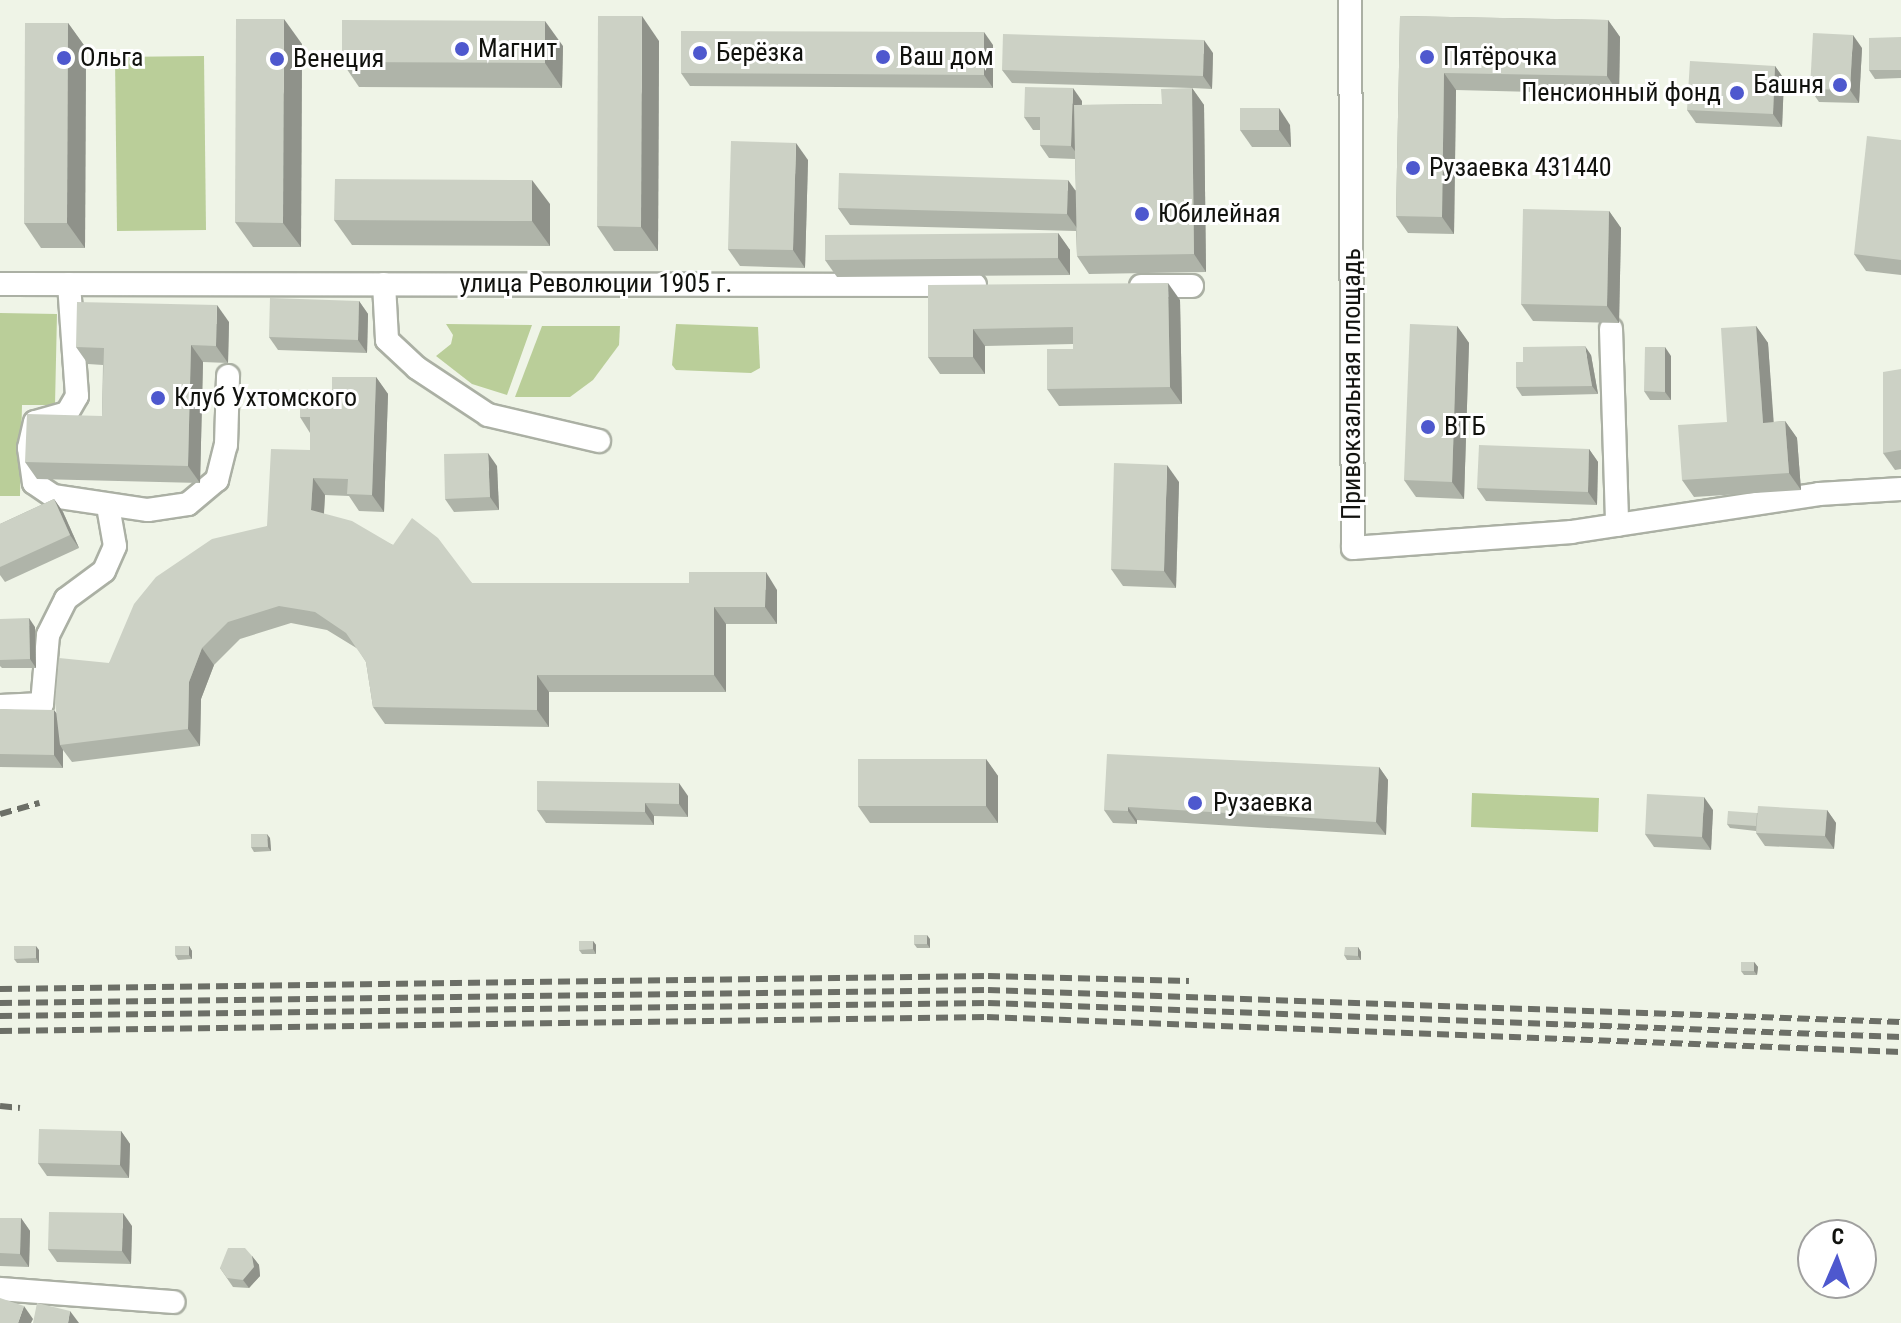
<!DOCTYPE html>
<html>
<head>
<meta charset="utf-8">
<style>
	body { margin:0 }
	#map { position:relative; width:1901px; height:1323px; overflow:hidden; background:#eff4e7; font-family:"Roboto Condensed",sans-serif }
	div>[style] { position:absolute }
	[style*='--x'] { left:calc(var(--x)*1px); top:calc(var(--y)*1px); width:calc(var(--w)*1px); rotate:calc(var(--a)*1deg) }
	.green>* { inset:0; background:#bace99 }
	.roads { filter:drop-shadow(2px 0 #abb0a4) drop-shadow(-2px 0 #abb0a4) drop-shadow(0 2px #abb0a4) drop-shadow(0 -2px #abb0a4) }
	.minor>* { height:22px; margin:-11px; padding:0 11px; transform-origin:11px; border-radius:11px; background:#fff }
	.rail>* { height:6px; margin-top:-3px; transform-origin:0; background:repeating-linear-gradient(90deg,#6c6f67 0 12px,transparent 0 18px) }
	.wall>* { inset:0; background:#afb4a9 }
	.shaded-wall>* { inset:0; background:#8f928a }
	.building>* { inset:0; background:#ccd1c5 }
	.dots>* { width:22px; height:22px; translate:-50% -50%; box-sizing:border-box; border:4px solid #fff; border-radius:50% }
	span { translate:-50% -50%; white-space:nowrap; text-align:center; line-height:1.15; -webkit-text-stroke:6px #fff; paint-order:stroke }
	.poi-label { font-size:26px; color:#11120e }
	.left { translate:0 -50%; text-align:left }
	.right { translate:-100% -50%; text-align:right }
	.street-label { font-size:26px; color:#11120e }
	.north { position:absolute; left:1797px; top:1219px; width:80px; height:80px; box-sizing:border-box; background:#fff; border:2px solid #a0a09f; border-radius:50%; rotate:2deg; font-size:22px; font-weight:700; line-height:32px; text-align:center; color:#11120e }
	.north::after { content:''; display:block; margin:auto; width:28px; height:36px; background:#4e58ce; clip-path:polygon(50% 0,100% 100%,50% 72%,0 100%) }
</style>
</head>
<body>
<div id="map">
	<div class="green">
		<div style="clip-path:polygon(204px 56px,206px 230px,117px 231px,115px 57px)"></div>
		<div style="clip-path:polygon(0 313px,57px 314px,55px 405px,22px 405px,20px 496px,0 496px)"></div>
		<div style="clip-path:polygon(446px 324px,532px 325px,507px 395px,472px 384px,436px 356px,451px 344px,453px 335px)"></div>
		<div style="clip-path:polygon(676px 324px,758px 327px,760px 368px,751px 373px,676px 370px,672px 365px)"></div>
		<div style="clip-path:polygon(542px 326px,620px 326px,619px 345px,593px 380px,570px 397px,515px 397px)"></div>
		<div style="clip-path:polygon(1472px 793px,1599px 798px,1598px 832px,1471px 827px)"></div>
	</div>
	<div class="roads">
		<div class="minor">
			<div style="--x:1350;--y:0;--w:548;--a:89.69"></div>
			<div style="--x:1353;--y:548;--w:219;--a:-4.2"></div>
			<div style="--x:1571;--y:532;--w:251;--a:-8.7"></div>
			<div style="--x:1819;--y:494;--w:82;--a:-3.5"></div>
			<div style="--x:0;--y:284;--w:975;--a:0.06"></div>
			<div style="--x:69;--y:284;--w:112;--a:85.9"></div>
			<div style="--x:77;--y:396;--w:20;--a:120"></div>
			<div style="--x:67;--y:413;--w:33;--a:164"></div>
			<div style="--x:35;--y:422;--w:27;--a:103"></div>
			<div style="--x:29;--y:448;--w:35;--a:82"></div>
			<div style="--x:34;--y:483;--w:23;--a:34"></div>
			<div style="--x:53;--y:496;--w:96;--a:8.4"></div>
			<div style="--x:148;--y:510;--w:40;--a:-8.5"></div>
			<div style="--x:188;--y:504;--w:38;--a:-40"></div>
			<div style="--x:217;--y:480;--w:36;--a:-76"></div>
			<div style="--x:226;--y:445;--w:69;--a:-88.3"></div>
			<div style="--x:384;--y:284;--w:56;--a:86.9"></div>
			<div style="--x:387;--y:340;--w:41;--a:43"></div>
			<div style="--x:417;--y:368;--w:85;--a:33.5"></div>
			<div style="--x:488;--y:415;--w:114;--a:13.2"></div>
			<div style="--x:1141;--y:286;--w:51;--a:0"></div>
			<div style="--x:1611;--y:329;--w:196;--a:88.2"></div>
			<div style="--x:0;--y:706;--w:42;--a:-2.7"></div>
			<div style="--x:42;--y:704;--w:69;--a:-85"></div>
			<div style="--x:48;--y:635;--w:40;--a:-63.4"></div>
			<div style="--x:66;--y:599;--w:47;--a:-36.4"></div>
			<div style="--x:104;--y:571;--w:27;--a:-66"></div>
			<div style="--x:115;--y:546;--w:40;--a:-100"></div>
			<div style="--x:0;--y:1289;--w:174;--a:4.3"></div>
		</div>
	</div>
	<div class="rail">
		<div style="--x:0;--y:814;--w:41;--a:-15.8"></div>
		<div style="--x:0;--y:989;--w:988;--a:-0.75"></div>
		<div style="--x:988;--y:976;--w:201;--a:1.4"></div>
		<div style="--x:0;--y:1003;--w:988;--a:-0.75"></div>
		<div style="--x:988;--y:990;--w:914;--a:2.01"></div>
		<div style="--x:0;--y:1016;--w:988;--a:-0.75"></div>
		<div style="--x:988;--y:1003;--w:914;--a:2.13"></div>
		<div style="--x:0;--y:1031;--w:987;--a:-0.81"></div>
		<div style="--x:987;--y:1017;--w:915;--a:2.19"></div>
		<div style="--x:0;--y:1106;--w:20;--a:6"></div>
	</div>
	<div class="wall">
		<div style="clip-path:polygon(1400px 16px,1608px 20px,1620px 37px,1619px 94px,1456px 90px,1454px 234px,1408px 233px,1396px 216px)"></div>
		<div style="clip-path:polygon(68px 23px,86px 48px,85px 248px,41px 248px,24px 223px)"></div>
		<div style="clip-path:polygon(1901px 37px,1901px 78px,1875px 79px,1869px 70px)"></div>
		<div style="clip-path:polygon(659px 41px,658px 251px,614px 251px,597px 226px)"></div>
		<div style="clip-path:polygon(302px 44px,301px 247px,253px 247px,235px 222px)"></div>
		<div style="clip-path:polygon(993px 45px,993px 88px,690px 86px,681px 73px)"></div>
		<div style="clip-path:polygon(563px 46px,562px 88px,359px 87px,342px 62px)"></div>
		<div style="clip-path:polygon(1862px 48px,1859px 103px,1819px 102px,1810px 89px)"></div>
		<div style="clip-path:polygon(1213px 53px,1212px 89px,1192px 88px,1204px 105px,1206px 272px,1089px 274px,1077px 256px,1076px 231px,850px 225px,838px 208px,1076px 190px,1075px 159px,1049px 158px,1040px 145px,1040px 130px,1033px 130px,1024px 117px,1082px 101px,1082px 105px,1162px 104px,1192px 88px,1012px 83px,1002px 70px)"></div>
		<div style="clip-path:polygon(1775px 66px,1784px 79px,1782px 127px,1696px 123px,1687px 110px)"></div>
		<div style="clip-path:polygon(1290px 125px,1291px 147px,1252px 147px,1240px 130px)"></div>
		<div style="clip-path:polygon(1901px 140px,1901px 275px,1866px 271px,1854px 254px)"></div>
		<div style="clip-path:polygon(808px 160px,805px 268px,740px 266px,728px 249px)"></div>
		<div style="clip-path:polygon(550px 204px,550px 246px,352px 245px,334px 220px)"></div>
		<div style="clip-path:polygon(1609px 211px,1621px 228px,1619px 323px,1533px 321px,1521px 304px)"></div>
		<div style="clip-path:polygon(1058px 233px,1070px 250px,1070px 275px,837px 277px,825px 260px)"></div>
		<div style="clip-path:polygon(928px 285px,1180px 300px,1182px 404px,1059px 406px,1047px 389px,1073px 349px,1073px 344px,985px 346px,985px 374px,940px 374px,928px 357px)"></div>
		<div style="clip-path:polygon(359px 301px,368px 314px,367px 353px,278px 350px,269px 337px)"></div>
		<div style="clip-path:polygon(229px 322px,228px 363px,203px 362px,200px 483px,37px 479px,25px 462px,102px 416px,103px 365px,88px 364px,76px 347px)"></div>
		<div style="clip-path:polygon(1457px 326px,1469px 343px,1464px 499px,1416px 497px,1404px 480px)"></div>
		<div style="clip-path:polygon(1756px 326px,1768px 343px,1773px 422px,1785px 421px,1797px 438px,1801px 490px,1694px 497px,1682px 480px,1727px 422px)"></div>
		<div style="clip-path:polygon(1591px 355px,1598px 394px,1522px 396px,1516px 387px)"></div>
		<div style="clip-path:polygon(1671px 356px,1671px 400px,1650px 400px,1644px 391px)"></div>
		<div style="clip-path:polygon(1901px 369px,1901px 469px,1895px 470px,1883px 453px)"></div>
		<div style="clip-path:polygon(376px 377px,388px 394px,384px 512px,359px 511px,349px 496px,325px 495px,324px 514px,393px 545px,472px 583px,777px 590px,777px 624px,726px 624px,726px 692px,549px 692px,549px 727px,385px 724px,373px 707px,366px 662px,358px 649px,327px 630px,291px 623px,240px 639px,214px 665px,201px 699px,200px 746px,72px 762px,63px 750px,63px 768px,0 767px,0 709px,57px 713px,109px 663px,267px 526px,310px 450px,310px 433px,300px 417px,332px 390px)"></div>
		<div style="clip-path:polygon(1589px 449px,1598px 462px,1597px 505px,1486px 501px,1477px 488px)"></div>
		<div style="clip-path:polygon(497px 466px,499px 510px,454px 512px,445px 499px)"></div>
		<div style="clip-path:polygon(1179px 482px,1176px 588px,1123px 586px,1111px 569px)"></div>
		<div style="clip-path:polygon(54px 499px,63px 512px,79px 548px,5px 582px,0 575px,0 524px)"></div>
		<div style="clip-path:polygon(0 619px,35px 627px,36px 668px,2px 668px,0 666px)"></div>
		<div style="clip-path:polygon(986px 759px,998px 776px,998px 823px,870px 823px,858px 806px)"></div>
		<div style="clip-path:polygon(1379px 767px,1388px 780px,1386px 835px,1137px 820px,1137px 824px,1113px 823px,1104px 810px)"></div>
		<div style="clip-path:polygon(688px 796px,688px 817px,654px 816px,654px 825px,546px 823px,537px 810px)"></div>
		<div style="clip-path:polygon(1713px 810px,1711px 850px,1654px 847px,1645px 834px)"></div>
		<div style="clip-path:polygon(1827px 810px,1836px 823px,1834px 849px,1765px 846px,1756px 833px,1756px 831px,1730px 828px,1727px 824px,1757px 813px)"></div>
		<div style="clip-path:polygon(270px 838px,271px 851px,254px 852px,251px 847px)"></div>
		<div style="clip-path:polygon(930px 939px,930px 948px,917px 948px,914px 944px)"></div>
		<div style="clip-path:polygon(593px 941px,596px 945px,596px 954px,582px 954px,579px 950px)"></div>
		<div style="clip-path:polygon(189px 946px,192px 951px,192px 959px,178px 960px,175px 955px)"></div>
		<div style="clip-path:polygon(1358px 947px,1361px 952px,1361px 960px,1347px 960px,1344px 955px)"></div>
		<div style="clip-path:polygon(39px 950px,39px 963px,17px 963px,14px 959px)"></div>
		<div style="clip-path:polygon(1754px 962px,1758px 967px,1757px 975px,1744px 975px,1741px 971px)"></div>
		<div style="clip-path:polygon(121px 1131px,130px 1144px,129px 1178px,47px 1176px,38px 1163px)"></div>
		<div style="clip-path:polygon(0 1218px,21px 1218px,30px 1231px,29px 1267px,0 1266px)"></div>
		<div style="clip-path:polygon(132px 1226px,131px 1264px,57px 1262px,48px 1249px)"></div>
		<div style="clip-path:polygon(252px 1256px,259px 1265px,260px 1276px,249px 1288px,233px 1287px,220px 1268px)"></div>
	</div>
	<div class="shaded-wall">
		<div style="clip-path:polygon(642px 16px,659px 41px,658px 251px,641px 227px)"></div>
		<div style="clip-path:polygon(284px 19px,302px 44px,301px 247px,283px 223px)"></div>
		<div style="clip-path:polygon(1608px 20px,1620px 37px,1619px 94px,1607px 76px)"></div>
		<div style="clip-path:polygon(545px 21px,563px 46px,562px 88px,545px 63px)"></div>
		<div style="clip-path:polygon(68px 23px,86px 48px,85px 248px,67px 223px)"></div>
		<div style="clip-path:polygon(984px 32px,993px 45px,993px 88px,984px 75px)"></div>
		<div style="clip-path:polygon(1853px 35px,1862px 48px,1859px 103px,1850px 90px)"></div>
		<div style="clip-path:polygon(1204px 40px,1213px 53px,1212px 89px,1203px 76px)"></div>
		<div style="clip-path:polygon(1775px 66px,1784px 79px,1782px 127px,1773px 114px)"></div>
		<div style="clip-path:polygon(1444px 73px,1456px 90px,1454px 234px,1442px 217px)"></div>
		<div style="clip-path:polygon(1073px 88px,1082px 101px,1081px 159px,1071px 146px)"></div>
		<div style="clip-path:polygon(1192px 88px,1204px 105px,1206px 272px,1194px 254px)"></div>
		<div style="clip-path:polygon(1279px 108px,1290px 125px,1291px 147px,1279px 130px)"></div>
		<div style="clip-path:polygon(796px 143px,808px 160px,805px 268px,793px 250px)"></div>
		<div style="clip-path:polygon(532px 180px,550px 204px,550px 246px,532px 221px)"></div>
		<div style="clip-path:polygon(1068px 180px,1080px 197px,1079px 231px,1067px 214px)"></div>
		<div style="clip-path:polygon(1609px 211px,1621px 228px,1619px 323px,1607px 306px)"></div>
		<div style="clip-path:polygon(1058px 233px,1070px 250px,1070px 275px,1058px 258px)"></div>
		<div style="clip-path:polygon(1168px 283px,1180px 300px,1182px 404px,1170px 387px)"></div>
		<div style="clip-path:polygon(359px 301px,368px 314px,367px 353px,358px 340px)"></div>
		<div style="clip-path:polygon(217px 305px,229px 322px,228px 363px,216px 346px)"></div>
		<div style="clip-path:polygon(1457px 326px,1469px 343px,1464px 499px,1452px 482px)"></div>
		<div style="clip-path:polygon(1756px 326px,1768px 343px,1775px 440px,1763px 423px)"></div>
		<div style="clip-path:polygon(973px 329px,985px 346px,985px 374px,973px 357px)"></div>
		<div style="clip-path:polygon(191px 345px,203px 362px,200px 483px,188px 466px)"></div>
		<div style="clip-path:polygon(1585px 346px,1591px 355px,1598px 394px,1592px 386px)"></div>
		<div style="clip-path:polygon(1665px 347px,1671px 356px,1671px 400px,1665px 392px)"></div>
		<div style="clip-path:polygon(376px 377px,388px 394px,384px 512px,372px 495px)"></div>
		<div style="clip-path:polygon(1785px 421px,1797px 438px,1801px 490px,1789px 473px)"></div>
		<div style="clip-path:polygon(1589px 449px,1598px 462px,1597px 505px,1588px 492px)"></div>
		<div style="clip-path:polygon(488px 453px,497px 466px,499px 510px,490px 497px)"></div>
		<div style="clip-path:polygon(1167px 465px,1179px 482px,1176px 588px,1164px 571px)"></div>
		<div style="clip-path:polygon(313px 478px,325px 495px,323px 528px,311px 510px)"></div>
		<div style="clip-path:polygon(54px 499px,63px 512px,79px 548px,70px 535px)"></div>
		<div style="clip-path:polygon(766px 572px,777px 590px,777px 624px,765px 607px)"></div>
		<div style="clip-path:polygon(714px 607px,726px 624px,726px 692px,714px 675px)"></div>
		<div style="clip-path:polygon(29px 618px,35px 627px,36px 668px,30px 659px)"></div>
		<div style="clip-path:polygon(202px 648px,214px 665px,201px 699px,200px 746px,188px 729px,189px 682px)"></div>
		<div style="clip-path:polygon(537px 675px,549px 692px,549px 727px,537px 710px)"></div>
		<div style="clip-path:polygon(54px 710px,64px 723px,60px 745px,63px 750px,63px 768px,54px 755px)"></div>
		<div style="clip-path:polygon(986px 759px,998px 776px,998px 823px,986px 806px)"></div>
		<div style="clip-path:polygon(1379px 767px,1388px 780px,1386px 835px,1376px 822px)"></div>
		<div style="clip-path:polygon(679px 783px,688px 796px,688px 817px,679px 804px)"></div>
		<div style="clip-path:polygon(1704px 797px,1713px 810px,1711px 850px,1702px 837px)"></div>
		<div style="clip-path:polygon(645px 803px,654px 816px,654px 825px,645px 812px)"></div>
		<div style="clip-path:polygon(1128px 807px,1137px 820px,1137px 824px,1128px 811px)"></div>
		<div style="clip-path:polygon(1827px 810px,1836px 823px,1834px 849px,1825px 836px)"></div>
		<div style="clip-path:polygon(267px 834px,270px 838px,271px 851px,268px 847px)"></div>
		<div style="clip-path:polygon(927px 935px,930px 939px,930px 948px,927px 944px)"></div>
		<div style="clip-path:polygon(593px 941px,596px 945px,596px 954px,593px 949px)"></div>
		<div style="clip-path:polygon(36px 946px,39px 950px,39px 963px,36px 958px)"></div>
		<div style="clip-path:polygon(189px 946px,192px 951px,192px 959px,189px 955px)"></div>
		<div style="clip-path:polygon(1358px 947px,1361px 952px,1361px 960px,1358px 956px)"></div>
		<div style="clip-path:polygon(1754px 962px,1758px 967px,1757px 975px,1754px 971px)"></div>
		<div style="clip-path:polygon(121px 1131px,130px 1144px,129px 1178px,120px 1165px)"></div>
		<div style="clip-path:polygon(123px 1213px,132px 1226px,131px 1264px,122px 1251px)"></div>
		<div style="clip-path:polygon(21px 1218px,30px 1231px,29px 1267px,20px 1254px)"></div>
		<div style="clip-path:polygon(252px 1256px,259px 1265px,260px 1276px,249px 1288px,243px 1280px)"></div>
		<div style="clip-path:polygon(24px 1306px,33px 1319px,31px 1323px,18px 1323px)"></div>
		<div style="clip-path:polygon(70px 1311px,79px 1323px,68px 1323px)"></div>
	</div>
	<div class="building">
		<div style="clip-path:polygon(598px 16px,642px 16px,641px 227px,597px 226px)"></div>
		<div style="clip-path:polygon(1400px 16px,1608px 20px,1607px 76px,1444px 73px,1442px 217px,1396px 216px)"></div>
		<div style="clip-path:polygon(236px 19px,284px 19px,283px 223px,235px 222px)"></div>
		<div style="clip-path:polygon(342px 20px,545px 21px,545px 63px,342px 62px)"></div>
		<div style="clip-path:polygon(25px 23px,68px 23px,67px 223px,24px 223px)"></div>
		<div style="clip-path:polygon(681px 31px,984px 32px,984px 75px,681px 73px)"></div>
		<div style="clip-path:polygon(1813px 33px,1853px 35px,1850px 90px,1810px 89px)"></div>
		<div style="clip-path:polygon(1003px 34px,1204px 40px,1203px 76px,1002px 70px)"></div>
		<div style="clip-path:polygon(1901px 37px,1901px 70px,1869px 70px,1869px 38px)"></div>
		<div style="clip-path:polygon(1690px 61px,1775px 66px,1773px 114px,1687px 110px)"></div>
		<div style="clip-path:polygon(1025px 87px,1073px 88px,1071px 146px,1040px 145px,1040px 117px,1024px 117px)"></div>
		<div style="clip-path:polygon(1192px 88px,1194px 254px,1077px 256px,1074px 105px,1162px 104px,1161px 89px)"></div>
		<div style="clip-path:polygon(1240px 108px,1279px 108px,1279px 130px,1240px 130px)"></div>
		<div style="clip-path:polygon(1867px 136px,1901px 140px,1901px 260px,1854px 254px)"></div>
		<div style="clip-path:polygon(731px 141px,796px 143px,793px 250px,728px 249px)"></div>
		<div style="clip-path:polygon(839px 173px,1068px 180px,1067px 214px,838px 208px)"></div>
		<div style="clip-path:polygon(335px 179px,532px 180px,532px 221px,334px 220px)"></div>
		<div style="clip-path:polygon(1523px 209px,1609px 211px,1607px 306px,1521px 304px)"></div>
		<div style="clip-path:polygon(1058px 233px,1058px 258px,825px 260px,825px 235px)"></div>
		<div style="clip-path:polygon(1168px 283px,1170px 387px,1047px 389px,1047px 349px,1073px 349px,1073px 327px,973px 329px,973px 357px,928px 357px,928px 285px)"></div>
		<div style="clip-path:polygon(270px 298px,359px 301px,358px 340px,269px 337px)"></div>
		<div style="clip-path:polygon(77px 302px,217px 305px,216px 346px,191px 345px,188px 466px,25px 462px,27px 414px,102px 416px,104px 348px,76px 347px)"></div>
		<div style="clip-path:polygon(1410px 324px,1457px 326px,1452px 482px,1404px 480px)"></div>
		<div style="clip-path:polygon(1756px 326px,1763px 423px,1785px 421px,1789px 473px,1682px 480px,1678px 425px,1727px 422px,1721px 328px)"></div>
		<div style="clip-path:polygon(1585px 346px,1592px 386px,1516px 387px,1516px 362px,1523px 362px,1523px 347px)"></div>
		<div style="clip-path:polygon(1645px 347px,1665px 347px,1665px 392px,1644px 391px)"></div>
		<div style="clip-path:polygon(1901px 369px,1901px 450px,1883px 453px,1883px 372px)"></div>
		<div style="clip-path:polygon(332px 377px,376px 377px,372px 495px,347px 494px,348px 479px,313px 478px,311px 510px,352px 521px,393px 545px,412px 518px,438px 538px,472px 583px,689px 583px,689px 572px,766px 572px,765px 607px,714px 607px,714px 675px,537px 675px,537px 710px,373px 707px,366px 662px,346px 633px,315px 612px,279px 606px,228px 622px,202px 648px,189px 682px,188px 729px,60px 745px,55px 702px,59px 658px,109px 663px,134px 604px,156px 577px,212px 539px,267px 526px,271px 449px,310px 450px,310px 417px,300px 417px,300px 390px,332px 390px)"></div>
		<div style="clip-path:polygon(1479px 445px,1589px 449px,1588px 492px,1477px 488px)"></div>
		<div style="clip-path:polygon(488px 453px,490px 497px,445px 499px,444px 454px)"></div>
		<div style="clip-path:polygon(1114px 463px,1167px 465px,1164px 571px,1111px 569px)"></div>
		<div style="clip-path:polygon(54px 499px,70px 535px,0 567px,0 524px)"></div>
		<div style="clip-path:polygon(29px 618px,30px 659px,0 660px,0 619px)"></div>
		<div style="clip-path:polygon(0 709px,54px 710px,54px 755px,0 754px)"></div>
		<div style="clip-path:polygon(1107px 754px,1379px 767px,1376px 822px,1128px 807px,1128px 811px,1104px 810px)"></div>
		<div style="clip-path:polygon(858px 759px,986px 759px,986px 806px,858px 806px)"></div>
		<div style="clip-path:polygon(537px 781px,679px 783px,679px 804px,645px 803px,645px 812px,537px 810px)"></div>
		<div style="clip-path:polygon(1647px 794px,1704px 797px,1702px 837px,1645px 834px)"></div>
		<div style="clip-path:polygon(1758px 806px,1827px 810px,1825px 836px,1756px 833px)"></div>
		<div style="clip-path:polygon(1728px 811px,1757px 813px,1756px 826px,1727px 824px)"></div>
		<div style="clip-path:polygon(251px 834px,267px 834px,268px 847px,251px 847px)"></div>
		<div style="clip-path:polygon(914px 935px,927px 935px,927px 944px,914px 944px)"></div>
		<div style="clip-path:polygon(579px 941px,593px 941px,593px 949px,579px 950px)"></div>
		<div style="clip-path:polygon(14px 946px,36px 946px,36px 958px,14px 959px)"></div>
		<div style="clip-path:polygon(175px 946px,189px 946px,189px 955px,175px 955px)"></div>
		<div style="clip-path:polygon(1345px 947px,1358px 947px,1358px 956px,1344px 955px)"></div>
		<div style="clip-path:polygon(1741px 962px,1754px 962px,1754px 971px,1741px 971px)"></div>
		<div style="clip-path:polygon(39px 1129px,121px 1131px,120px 1165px,38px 1163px)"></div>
		<div style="clip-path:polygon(49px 1212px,123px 1213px,122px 1251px,48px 1249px)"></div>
		<div style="clip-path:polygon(0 1218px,21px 1218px,20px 1254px,0 1253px)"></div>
		<div style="clip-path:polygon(228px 1248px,245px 1248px,252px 1256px,254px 1267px,243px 1280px,227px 1278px,220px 1268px)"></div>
		<div style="clip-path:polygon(0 1298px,24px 1306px,18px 1323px,0 1323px)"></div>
		<div style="clip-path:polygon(37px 1303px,70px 1311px,68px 1323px,33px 1323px)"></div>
	</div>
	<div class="dots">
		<div style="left:462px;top:49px;background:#4e58ce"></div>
		<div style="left:700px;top:53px;background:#4e58ce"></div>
		<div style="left:883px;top:57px;background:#4e58ce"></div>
		<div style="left:1427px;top:57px;background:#4e58ce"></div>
		<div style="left:64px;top:58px;background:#4e58ce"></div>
		<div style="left:277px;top:59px;background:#4e58ce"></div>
		<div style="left:1840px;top:85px;background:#4e58ce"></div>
		<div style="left:1737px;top:93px;background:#4e58ce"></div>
		<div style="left:1413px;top:168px;background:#4e58ce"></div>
		<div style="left:1142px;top:214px;background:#4e58ce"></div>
		<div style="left:158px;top:398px;background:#4e58ce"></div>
		<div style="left:1428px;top:427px;background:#4e58ce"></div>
		<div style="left:1195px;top:803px;background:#4e58ce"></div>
	</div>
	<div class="poi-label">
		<span class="left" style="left:478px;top:49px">Магнит</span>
		<span class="left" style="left:716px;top:53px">Берёзка</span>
		<span class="left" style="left:899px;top:57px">Ваш дом</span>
		<span class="left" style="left:1443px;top:57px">Пятёрочка</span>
		<span class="left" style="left:80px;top:58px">Ольга</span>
		<span class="left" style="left:293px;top:59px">Венеция</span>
		<span class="right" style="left:1824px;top:85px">Башня</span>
		<span class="right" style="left:1721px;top:93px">Пенсионный фонд</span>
		<span class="left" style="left:1429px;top:168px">Рузаевка 431440</span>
		<span class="left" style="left:1158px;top:214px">Юбилейная</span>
		<span class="left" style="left:174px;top:398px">Клуб Ухтомского</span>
		<span class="left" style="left:1444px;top:427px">ВТБ</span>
		<span class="left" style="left:1213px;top:803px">Рузаевка</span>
	</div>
	<div class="street-label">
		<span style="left:596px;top:284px">улица Революции 1905 г.</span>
		<span style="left:1352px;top:384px;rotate:-90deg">Привокзальная площадь</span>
	</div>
	<div class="north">С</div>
</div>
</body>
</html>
